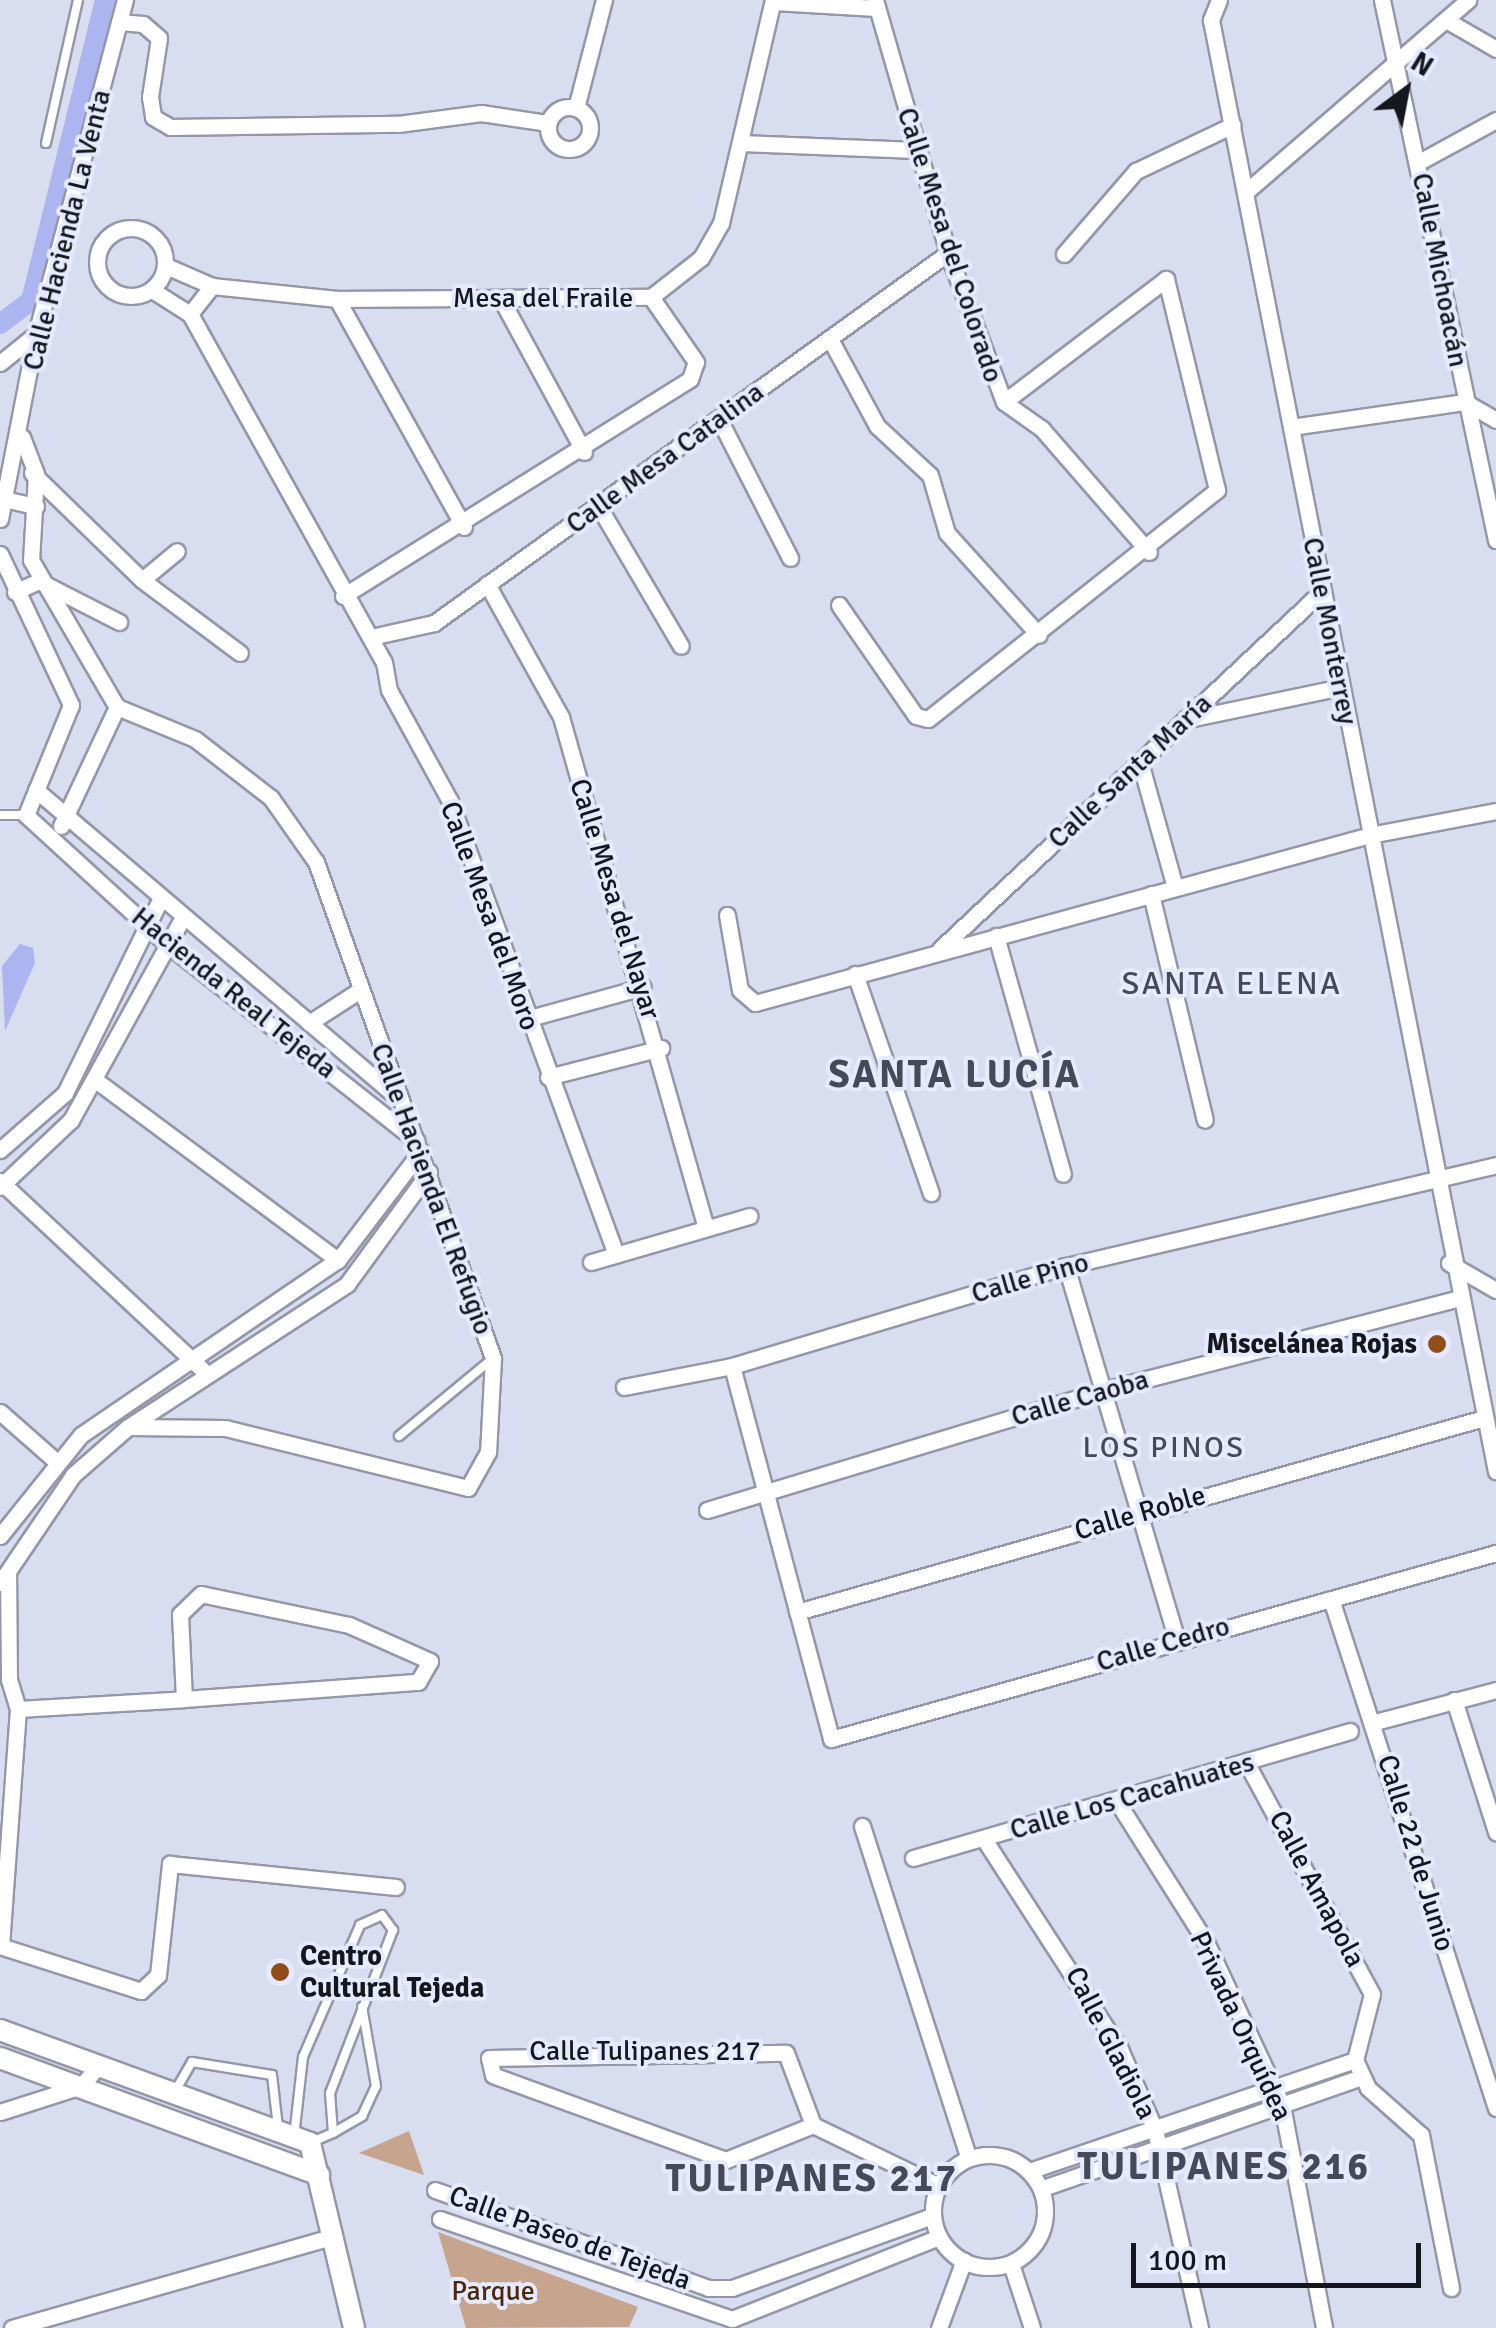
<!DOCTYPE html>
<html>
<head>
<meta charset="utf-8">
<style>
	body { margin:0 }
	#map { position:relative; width:1496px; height:2328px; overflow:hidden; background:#d9ddf0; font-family:Signika,sans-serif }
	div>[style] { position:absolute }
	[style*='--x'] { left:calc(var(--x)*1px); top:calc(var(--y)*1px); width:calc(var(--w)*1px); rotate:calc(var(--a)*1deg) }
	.green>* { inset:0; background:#c7a48d }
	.water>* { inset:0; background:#acb5ef }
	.canal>* { height:20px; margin:-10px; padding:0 10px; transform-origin:10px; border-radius:10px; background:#acb5ef }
	.roads { filter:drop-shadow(2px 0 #9497a9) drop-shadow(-2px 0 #9497a9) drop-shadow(0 2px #9497a9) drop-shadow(0 -2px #9497a9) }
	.service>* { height:8px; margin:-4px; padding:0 4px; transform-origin:4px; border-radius:4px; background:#fff }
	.minor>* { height:15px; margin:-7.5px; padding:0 7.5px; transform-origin:7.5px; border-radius:7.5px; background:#fff }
	.minor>.ring { margin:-7.5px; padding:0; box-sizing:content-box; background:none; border:15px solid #fff; border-radius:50% }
	.tertiary>* { height:20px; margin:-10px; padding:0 10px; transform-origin:10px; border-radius:10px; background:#fff }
	.dots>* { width:28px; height:28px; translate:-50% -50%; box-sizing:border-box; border:5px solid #e6eafe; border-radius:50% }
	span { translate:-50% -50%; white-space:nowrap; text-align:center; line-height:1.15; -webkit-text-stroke:8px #e6eafe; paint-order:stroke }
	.street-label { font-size:28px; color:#16171e }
	.poi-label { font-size:28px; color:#16171e; font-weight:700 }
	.right { translate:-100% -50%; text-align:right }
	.left { translate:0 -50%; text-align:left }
	.park-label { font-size:28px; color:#4c280b }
	.neighbourhood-label { font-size:30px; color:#474959; letter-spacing:2.5px }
	.quarter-label { font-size:32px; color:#474959; letter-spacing:2.5px }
	.district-label { font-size:38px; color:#474959; font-weight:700; letter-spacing:2.5px }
	.north { position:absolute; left:1356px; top:40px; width:100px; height:100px; -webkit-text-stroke:8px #e6eafe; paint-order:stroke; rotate:32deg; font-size:28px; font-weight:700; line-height:40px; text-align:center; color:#16171e }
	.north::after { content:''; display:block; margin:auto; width:35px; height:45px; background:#16171e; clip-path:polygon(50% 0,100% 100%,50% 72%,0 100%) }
	.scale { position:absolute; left:1131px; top:2243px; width:290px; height:45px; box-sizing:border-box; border:5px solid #16171e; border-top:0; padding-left:12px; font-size:30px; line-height:35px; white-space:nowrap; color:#16171e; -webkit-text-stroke:8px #e6eafe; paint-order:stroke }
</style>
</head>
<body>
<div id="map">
	<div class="green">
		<div style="clip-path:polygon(409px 2131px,424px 2175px,359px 2153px)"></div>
		<div style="clip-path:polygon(438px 2232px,638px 2307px,629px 2327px,466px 2328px)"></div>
	</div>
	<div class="water">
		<div style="clip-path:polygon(20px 944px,33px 948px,35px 963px,5px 1031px,2px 966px)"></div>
	</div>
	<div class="canal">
		<div style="--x:0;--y:324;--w:39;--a:-37"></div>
		<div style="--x:31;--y:301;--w:310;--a:-76.2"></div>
	</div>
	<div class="roads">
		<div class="service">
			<div style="--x:46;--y:143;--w:147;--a:-77.4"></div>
			<div style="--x:0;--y:815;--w:26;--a:0"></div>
			<div style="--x:399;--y:1436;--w:121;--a:-39.6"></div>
			<div style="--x:174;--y:2093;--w:36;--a:-60"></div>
			<div style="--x:192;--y:2062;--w:81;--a:9.2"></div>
			<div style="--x:272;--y:2075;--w:53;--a:83.5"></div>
			<div style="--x:333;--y:2133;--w:34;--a:-30"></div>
			<div style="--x:362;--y:2116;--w:33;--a:-65"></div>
			<div style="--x:376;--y:2086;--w:80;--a:-100"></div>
			<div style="--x:294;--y:2137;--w:81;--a:-83.6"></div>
			<div style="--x:303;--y:2057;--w:144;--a:-66.6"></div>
			<div style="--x:360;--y:1925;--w:24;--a:-24"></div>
			<div style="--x:382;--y:1915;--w:19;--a:54"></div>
			<div style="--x:393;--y:1930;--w:175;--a:111.1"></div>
			<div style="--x:330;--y:2093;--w:40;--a:85.7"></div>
			<div style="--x:333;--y:2133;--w:25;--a:157"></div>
		</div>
		<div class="minor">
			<div style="--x:875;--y:0;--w:263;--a:73.9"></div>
			<div style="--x:948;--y:253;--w:159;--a:69.4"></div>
			<div style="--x:1004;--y:402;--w:47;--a:35.4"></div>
			<div style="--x:1042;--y:429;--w:163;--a:49"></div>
			<div style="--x:1219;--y:0;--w:22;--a:112"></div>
			<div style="--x:1211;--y:20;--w:1479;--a:78.89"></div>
			<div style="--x:1382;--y:0;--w:552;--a:78.08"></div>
			<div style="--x:773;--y:2;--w:104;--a:3.3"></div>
			<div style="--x:1446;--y:20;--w:58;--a:30.1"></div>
			<div style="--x:119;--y:22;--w:24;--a:5"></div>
			<div style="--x:143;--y:24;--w:21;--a:41"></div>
			<div style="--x:159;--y:38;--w:60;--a:98.7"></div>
			<div style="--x:150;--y:97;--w:20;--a:81"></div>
			<div style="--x:153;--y:117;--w:20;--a:30"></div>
			<div style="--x:170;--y:127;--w:228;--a:-0.8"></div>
			<div style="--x:398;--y:124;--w:84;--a:-7.5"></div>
			<div style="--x:481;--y:113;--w:68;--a:8.5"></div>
			<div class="ring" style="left:548px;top:107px;width:27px;height:27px"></div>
			<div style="--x:576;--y:108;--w:112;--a:-75.5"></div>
			<div style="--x:742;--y:143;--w:173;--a:2.3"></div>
			<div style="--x:1419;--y:162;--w:88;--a:-28.6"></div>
			<div style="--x:1248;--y:190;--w:291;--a:-40.8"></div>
			<div class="ring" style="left:97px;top:228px;width:53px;height:53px"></div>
			<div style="--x:1064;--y:254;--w:110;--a:-49.1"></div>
			<div style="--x:1136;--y:171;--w:107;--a:-25.4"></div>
			<div style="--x:166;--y:266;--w:50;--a:23.5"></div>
			<div style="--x:212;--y:286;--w:126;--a:5.9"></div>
			<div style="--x:337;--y:299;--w:314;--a:-0.4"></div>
			<div style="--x:651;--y:297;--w:63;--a:-38"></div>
			<div style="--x:701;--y:258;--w:40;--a:-60.3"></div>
			<div style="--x:721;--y:223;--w:229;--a:-76.9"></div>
			<div style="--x:152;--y:290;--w:45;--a:32.3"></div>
			<div style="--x:190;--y:314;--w:398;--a:60.9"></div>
			<div style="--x:384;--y:662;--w:28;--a:80"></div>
			<div style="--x:389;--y:690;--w:127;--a:61.2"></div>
			<div style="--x:450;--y:801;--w:482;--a:69.9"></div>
			<div style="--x:337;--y:299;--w:261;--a:60.9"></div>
			<div style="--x:501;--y:299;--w:174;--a:61.5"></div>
			<div style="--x:190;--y:314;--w:36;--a:-52"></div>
			<div style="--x:830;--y:339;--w:99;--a:61.6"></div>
			<div style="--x:877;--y:426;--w:72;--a:42.8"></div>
			<div style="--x:930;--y:475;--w:60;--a:73.7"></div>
			<div style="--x:947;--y:533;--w:137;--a:48"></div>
			<div style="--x:0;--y:363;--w:46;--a:-38.9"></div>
			<div style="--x:719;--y:419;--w:156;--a:62.9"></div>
			<div style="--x:1291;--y:427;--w:176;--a:-8.2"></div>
			<div style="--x:1465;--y:402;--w:36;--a:30"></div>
			<div style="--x:22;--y:437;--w:40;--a:69"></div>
			<div style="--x:36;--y:474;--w:86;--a:93.3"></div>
			<div style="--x:31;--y:560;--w:170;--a:59.7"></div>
			<div style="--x:32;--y:473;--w:153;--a:44.2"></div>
			<div style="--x:142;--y:580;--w:122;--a:36.7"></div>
			<div style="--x:0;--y:498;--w:37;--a:13"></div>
			<div style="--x:599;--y:507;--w:161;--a:59.5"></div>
			<div style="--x:0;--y:519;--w:188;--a:-79"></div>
			<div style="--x:36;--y:334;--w:346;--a:-75.1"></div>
			<div style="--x:0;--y:554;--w:167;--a:64.8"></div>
			<div style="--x:71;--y:705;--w:119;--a:112.2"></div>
			<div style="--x:26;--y:815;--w:191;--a:42.5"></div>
			<div style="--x:167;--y:944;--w:318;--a:38.3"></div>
			<div style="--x:142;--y:580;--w:45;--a:-39.6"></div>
			<div style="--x:487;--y:584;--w:152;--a:60.9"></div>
			<div style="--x:561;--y:717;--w:531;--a:74.16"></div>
			<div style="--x:15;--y:592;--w:26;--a:-25"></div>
			<div style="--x:39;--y:581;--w:90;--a:27.1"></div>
			<div style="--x:343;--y:596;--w:409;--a:-32"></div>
			<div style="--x:690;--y:379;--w:18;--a:-71"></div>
			<div style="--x:696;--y:362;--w:79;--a:-124.7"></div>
			<div style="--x:839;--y:605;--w:135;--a:55.3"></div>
			<div style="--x:916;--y:716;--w:12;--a:14"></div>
			<div style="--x:928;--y:719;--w:369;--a:-38.4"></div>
			<div style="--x:1217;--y:490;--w:217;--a:-103.6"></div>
			<div style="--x:1166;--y:279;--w:203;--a:142.8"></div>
			<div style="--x:371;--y:637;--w:65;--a:-12.5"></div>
			<div style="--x:434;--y:623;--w:633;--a:-35.75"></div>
			<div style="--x:117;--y:707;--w:84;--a:22.3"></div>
			<div style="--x:195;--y:739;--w:96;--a:37.8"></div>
			<div style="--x:271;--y:798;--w:78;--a:54.9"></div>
			<div style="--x:316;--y:862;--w:527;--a:70.36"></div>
			<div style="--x:493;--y:1358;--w:94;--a:93"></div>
			<div style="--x:488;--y:1452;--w:41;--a:119.1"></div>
			<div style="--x:468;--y:1488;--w:250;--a:-166.1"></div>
			<div style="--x:225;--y:1428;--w:97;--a:-179.4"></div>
			<div style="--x:1188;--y:719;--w:156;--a:-11.8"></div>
			<div style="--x:1140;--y:762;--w:130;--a:74.4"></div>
			<div style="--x:36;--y:790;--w:475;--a:40.4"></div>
			<div style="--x:61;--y:826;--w:132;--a:-64.8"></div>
			<div style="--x:1151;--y:894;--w:232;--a:76.6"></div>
			<div style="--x:727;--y:915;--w:76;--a:80.2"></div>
			<div style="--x:740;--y:990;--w:20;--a:41"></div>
			<div style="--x:755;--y:1003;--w:638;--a:-15.28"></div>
			<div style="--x:1370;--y:835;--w:128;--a:-10.8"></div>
			<div style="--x:996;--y:936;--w:247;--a:74.3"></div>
			<div style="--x:940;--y:949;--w:521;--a:-43.13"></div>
			<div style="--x:855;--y:974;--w:232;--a:70.9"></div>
			<div style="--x:526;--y:1019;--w:121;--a:-15.3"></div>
			<div style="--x:309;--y:1023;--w:61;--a:-32.9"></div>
			<div style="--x:548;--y:1077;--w:117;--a:-14.4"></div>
			<div style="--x:94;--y:1079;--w:304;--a:36.6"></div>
			<div style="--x:0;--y:1150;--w:86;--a:-41.2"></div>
			<div style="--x:65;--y:1093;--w:213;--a:-63.8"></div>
			<div style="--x:0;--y:1181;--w:283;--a:43"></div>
			<div style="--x:0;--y:1187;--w:98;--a:-43.3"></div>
			<div style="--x:71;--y:1120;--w:230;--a:-61.1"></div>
			<div style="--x:591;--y:1262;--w:165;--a:-16.2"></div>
			<div style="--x:1449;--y:1263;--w:54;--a:29.9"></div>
			<div style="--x:1066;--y:1266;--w:388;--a:73.5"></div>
			<div style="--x:732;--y:1366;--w:386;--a:75.1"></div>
			<div style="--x:831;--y:1739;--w:691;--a:-15.63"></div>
			<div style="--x:624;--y:1387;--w:110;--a:-11"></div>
			<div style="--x:732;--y:1366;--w:349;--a:-16.7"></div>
			<div style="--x:1066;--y:1266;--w:442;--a:-13.2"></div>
			<div style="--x:0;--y:1412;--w:77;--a:41.3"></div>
			<div style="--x:707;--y:1510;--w:415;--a:-16.8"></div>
			<div style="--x:1104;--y:1390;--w:365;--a:-14.5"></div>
			<div style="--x:0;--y:1536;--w:129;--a:-51.3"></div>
			<div style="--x:81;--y:1435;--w:311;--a:-34.3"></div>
			<div style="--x:338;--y:1260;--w:137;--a:-52.7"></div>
			<div style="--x:0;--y:1583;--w:130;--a:-55.9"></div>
			<div style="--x:73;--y:1475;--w:73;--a:-41.1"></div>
			<div style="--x:128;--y:1427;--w:262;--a:-33.1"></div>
			<div style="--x:347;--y:1284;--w:139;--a:-53.8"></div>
			<div style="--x:1331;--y:1599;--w:535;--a:72.04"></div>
			<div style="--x:797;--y:1612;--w:714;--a:-15.77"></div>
			<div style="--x:1454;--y:1700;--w:139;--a:72.3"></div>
			<div style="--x:18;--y:1709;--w:166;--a:-3.4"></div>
			<div style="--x:184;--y:1699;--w:235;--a:-4.2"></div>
			<div style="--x:418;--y:1682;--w:24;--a:-60"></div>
			<div style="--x:430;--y:1661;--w:89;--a:-156"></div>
			<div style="--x:349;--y:1625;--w:151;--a:-168.2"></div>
			<div style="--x:201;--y:1594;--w:29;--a:136"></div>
			<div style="--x:180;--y:1614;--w:85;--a:87.3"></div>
			<div style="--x:1375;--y:1722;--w:125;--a:-14.8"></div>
			<div style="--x:1246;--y:1762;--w:264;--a:61.5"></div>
			<div style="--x:1372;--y:1994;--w:68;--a:104.4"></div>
			<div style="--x:1355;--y:2060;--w:31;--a:65"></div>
			<div style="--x:1368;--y:2088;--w:71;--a:41.6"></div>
			<div style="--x:1421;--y:2135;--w:156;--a:78.9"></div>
			<div style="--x:1118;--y:1803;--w:165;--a:57.7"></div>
			<div style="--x:1206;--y:1942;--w:180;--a:65"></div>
			<div style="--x:1282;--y:2105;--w:227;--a:79.3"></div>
			<div style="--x:862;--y:1826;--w:347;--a:72.2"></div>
			<div style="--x:984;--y:1839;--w:250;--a:57.1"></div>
			<div style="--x:1120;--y:2049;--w:88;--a:66.6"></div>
			<div style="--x:1155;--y:2130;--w:203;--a:77.2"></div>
			<div style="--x:913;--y:1858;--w:455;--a:-16.2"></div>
			<div style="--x:0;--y:1946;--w:148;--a:17.7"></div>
			<div style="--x:141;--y:1991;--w:23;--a:-43"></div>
			<div style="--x:158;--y:1975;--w:112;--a:-83.8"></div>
			<div style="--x:170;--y:1864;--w:227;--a:5.8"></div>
			<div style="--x:1;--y:1946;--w:238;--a:-85.9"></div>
			<div style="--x:18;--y:1709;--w:30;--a:-107"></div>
			<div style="--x:9;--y:1680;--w:107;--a:-90.5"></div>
			<div style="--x:0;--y:2112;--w:85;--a:-17.8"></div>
			<div style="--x:81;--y:2086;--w:28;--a:-49"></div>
			<div style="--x:813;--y:2125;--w:94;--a:158.1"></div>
			<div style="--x:726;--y:2160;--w:248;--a:-160"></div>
			<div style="--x:493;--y:2075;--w:17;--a:-103"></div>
			<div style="--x:489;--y:2058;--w:297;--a:-1"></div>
			<div style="--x:786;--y:2053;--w:77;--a:69.4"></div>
			<div style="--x:813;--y:2125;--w:140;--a:25.8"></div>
			<div class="ring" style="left:933px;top:2155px;width:97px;height:97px"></div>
			<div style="--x:1029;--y:2171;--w:344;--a:-18.8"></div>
			<div style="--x:1043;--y:2188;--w:337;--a:-19.2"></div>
			<div style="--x:435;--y:2190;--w:290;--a:19.7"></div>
			<div style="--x:708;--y:2288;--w:24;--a:0"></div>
			<div style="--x:732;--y:2288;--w:213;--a:-19.8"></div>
			<div style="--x:440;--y:2219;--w:309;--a:18.9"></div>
			<div style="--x:732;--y:2319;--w:223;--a:-21.6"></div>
			<div style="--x:1011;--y:2264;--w:67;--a:71.8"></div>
			<div style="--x:12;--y:2328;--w:329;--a:-15.9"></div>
			<div style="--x:939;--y:2328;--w:72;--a:-69.8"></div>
		</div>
		<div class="tertiary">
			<div style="--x:0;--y:2030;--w:330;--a:20"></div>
			<div style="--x:310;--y:2143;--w:190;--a:76.6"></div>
			<div style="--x:0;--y:2058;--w:340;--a:20.1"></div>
		</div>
	</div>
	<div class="dots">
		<div style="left:1437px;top:1344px;background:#904f1a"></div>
		<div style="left:280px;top:1972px;background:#904f1a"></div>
	</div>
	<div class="street-label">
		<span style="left:67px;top:230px;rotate:-76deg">Calle Hacienda La Venta</span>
		<span style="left:950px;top:245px;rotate:72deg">Calle Mesa del Colorado</span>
		<span style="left:1440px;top:270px;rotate:79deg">Calle Michoacán</span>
		<span style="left:543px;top:298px">Mesa del Fraile</span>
		<span style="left:665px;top:458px;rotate:-36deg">Calle Mesa Catalina</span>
		<span style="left:1330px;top:631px;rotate:79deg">Calle Monterrey</span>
		<span style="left:1130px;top:771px;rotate:-43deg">Calle Santa María</span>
		<span style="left:615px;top:899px;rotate:73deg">Calle Mesa del Nayar</span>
		<span style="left:490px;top:916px;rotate:70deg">Calle Mesa del Moro</span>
		<span style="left:234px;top:993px;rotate:39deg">Hacienda Real Tejeda</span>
		<span style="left:432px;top:1189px;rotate:70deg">Calle Hacienda El Refugio</span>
		<span style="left:1030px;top:1278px;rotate:-16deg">Calle Pino</span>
		<span style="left:1080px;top:1398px;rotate:-16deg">Calle Caoba</span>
		<span style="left:1140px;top:1513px;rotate:-16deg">Calle Roble</span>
		<span style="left:1163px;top:1644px;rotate:-16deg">Calle Cedro</span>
		<span style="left:1132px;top:1796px;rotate:-16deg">Calle Los Cacahuates</span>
		<span style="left:1416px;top:1853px;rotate:73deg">Calle 22 de Junio</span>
		<span style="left:1317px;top:1889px;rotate:62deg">Calle Amapola</span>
		<span style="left:1241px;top:2026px;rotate:65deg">Privada Orquídea</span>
		<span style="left:1111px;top:2043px;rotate:63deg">Calle Gladiola</span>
		<span style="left:645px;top:2051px">Calle Tulipanes 217</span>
		<span style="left:570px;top:2238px;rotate:20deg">Calle Paseo de Tejeda</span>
	</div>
	<div class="poi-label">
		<span class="right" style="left:1417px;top:1344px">Miscelánea Rojas</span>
		<span class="left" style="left:300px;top:1972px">Centro<br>Cultural Tejeda</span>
	</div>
	<div class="park-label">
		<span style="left:493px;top:2291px">Parque</span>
	</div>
	<div class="neighbourhood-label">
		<span style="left:1164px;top:1448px">LOS PINOS</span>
	</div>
	<div class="quarter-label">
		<span style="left:1232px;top:984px">SANTA ELENA</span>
	</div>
	<div class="district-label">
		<span style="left:955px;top:1075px">SANTA LUCÍA</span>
		<span style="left:1224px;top:2167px">TULIPANES 216</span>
		<span style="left:812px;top:2179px">TULIPANES 217</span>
	</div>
	<div class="north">N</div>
	<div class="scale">100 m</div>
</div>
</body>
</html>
